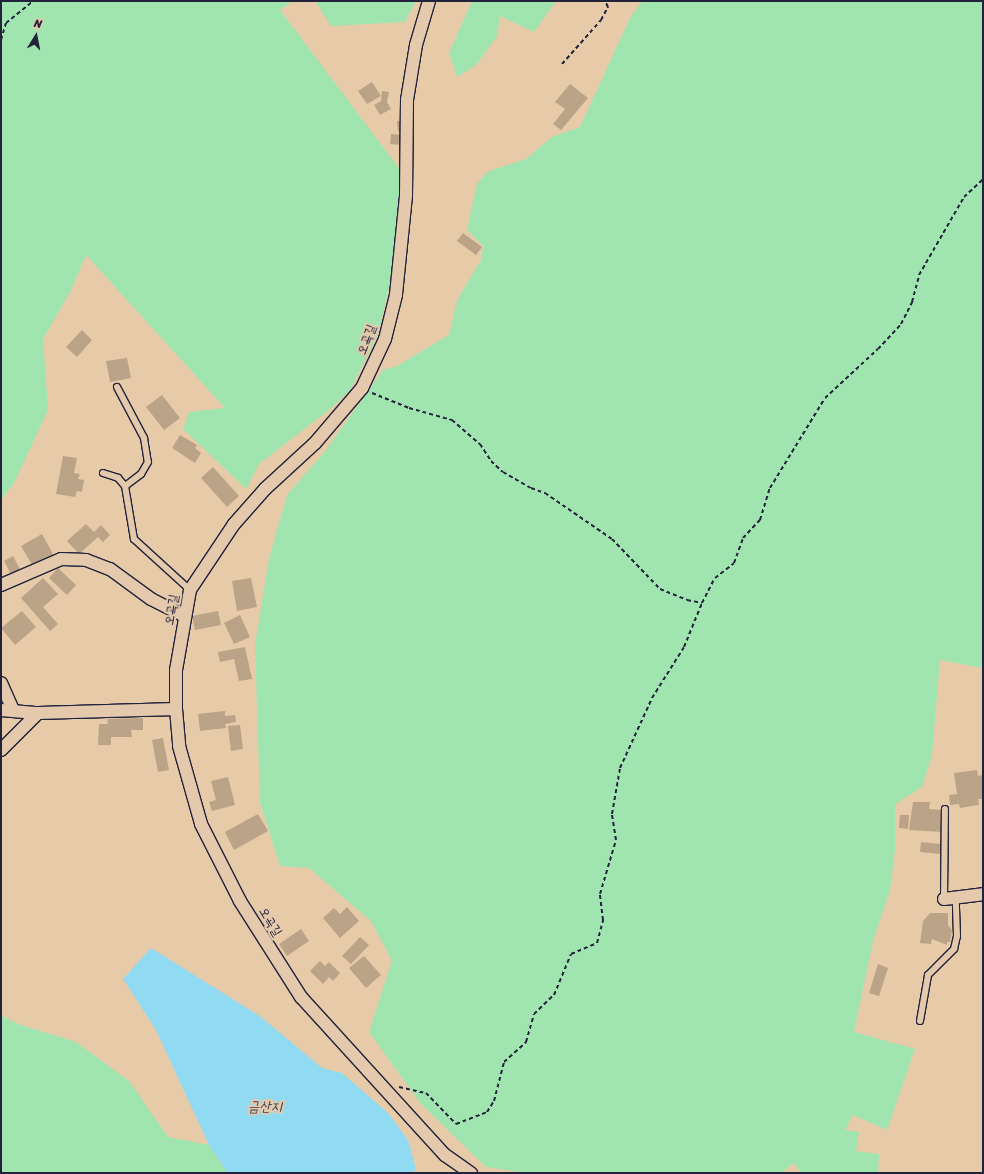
<!DOCTYPE html>
<html>
<head>
<meta charset="utf-8">
<style>
	body { margin:0 }
	#map { position:relative; width:984px; height:1174px; overflow:hidden; background:#e7cba9; font-family:Sriracha,"Poor Story",sans-serif }
	div>[style] { position:absolute }
	[style*='--x'] { left:calc(var(--x)*1px); top:calc(var(--y)*1px); width:calc(var(--w)*1px); rotate:calc(var(--a)*1deg) }
	.green>* { inset:0; background:#a0e5b0 }
	.water>* { inset:0; background:#90daf2 }
	.building>* { inset:0; background:#baa386 }
	.path>* { height:2px; margin-top:-1px; transform-origin:0; background:repeating-linear-gradient(90deg,#22223b 0 4px,transparent 0 7px) }
	.roads { filter:drop-shadow(1px 0 #22223b) drop-shadow(-1px 0 #22223b) drop-shadow(0 1px #22223b) drop-shadow(0 -1px #22223b) }
	.service>* { height:6px; margin:-3px; padding:0 3px; transform-origin:3px; border-radius:3px; background:#e4c9ac }
	.minor>* { height:12px; margin:-6px; padding:0 6px; transform-origin:6px; border-radius:6px; background:#e4c9ac }
	span { translate:-50% -50%; white-space:nowrap; text-align:center; line-height:1.15; -webkit-text-stroke:4px #e4c9ac; paint-order:stroke }
	.street-label { font-size:13px; color:#22223b }
	.water-label { font-size:14px; color:#323e56; font-style:italic }
	.frame { position:absolute; inset:0; border:2px solid #22223b; pointer-events:none }
	.north { position:absolute; left:16px; top:16px; width:40px; height:40px; -webkit-text-stroke:3px #e4c9ac; paint-order:stroke; rotate:10deg; font-size:11px; font-weight:700; line-height:16px; text-align:center; color:#22223b }
	.north::after { content:''; display:block; margin:auto; width:14px; height:18px; background:#22223b; clip-path:polygon(50% 0,100% 100%,50% 72%,0 100%) }
</style>
</head>
<body>
<div id="map">
	<div class="green">
		<div style="clip-path:polygon(1px 1px,293px 1px,280px 10px,401px 171px,398px 229px,390px 283px,378px 335px,350px 390px,330px 409px,259px 464px,246px 489px,183px 429px,189px 412px,225px 408px,86px 255px,70px 292px,43px 339px,48px 410px,14px 483px,1px 500px)"></div>
		<div style="clip-path:polygon(315px 1px,416px 1px,405px 22px,331px 26px)"></div>
		<div style="clip-path:polygon(472px 1px,556px 1px,534px 32px,500px 16px,497px 36px,476px 65px,457px 77px,449px 53px)"></div>
		<div style="clip-path:polygon(642px 1px,983px 1px,983px 668px,940px 660px,932px 755px,922px 787px,895px 804px,895px 851px,890px 890px,873px 941px,854px 1032px,915px 1049px,887px 1130px,853px 1115px,845px 1130px,859px 1132px,856px 1151px,879px 1154px,878px 1173px,801px 1173px,794px 1163px,781px 1173px,526px 1173px,486px 1167px,421px 1104px,369px 1032px,392px 961px,371px 921px,309px 868px,280px 866px,260px 802px,255px 645px,269px 559px,287px 495px,326px 450px,383px 370px,397px 366px,449px 335px,457px 300px,481px 260px,483px 246px,467px 230px,477px 183px,489px 171px,526px 159px,552px 137px,580px 127px,630px 18px)"></div>
		<div style="clip-path:polygon(1px 1015px,18px 1024px,76px 1042px,129px 1081px,168px 1137px,209px 1145px,228px 1173px,1px 1173px)"></div>
	</div>
	<div class="water">
		<div style="clip-path:polygon(151px 948px,261px 1017px,322px 1068px,342px 1073px,388px 1113px,408px 1140px,416px 1169px,412px 1173px,228px 1173px,209px 1145px,156px 1030px,123px 979px)"></div>
	</div>
	<div class="building">
		<div style="clip-path:polygon(372px 82px,381px 96px,367px 104px,358px 91px)"></div>
		<div style="clip-path:polygon(570px 84px,588px 98px,561px 130px,553px 124px,565px 109px,555px 102px)"></div>
		<div style="clip-path:polygon(382px 91px,389px 92px,387px 102px,391px 109px,380px 115px,374px 105px,381px 101px)"></div>
		<div style="clip-path:polygon(397px 121px,402px 121px,402px 131px,398px 131px)"></div>
		<div style="clip-path:polygon(391px 134px,402px 135px,401px 145px,390px 144px)"></div>
		<div style="clip-path:polygon(463px 233px,482px 247px,476px 255px,457px 241px)"></div>
		<div style="clip-path:polygon(82px 330px,92px 340px,77px 357px,66px 347px)"></div>
		<div style="clip-path:polygon(127px 358px,131px 378px,110px 382px,106px 361px)"></div>
		<div style="clip-path:polygon(162px 395px,180px 418px,164px 430px,146px 407px)"></div>
		<div style="clip-path:polygon(180px 435px,197px 445px,195px 448px,201px 453px,195px 463px,172px 448px)"></div>
		<div style="clip-path:polygon(63px 456px,77px 458px,74px 473px,80px 474px,78px 479px,84px 480px,82px 492px,77px 491px,75px 497px,56px 494px)"></div>
		<div style="clip-path:polygon(213px 467px,239px 496px,227px 507px,201px 478px)"></div>
		<div style="clip-path:polygon(86px 524px,94px 532px,101px 525px,110px 535px,103px 542px,98px 537px,79px 554px,67px 541px)"></div>
		<div style="clip-path:polygon(42px 534px,54px 556px,34px 568px,21px 546px)"></div>
		<div style="clip-path:polygon(13px 556px,21px 571px,12px 576px,4px 561px)"></div>
		<div style="clip-path:polygon(58px 568px,76px 585px,67px 595px,49px 578px)"></div>
		<div style="clip-path:polygon(43px 578px,58px 594px,43px 607px,58px 624px,50px 631px,21px 598px)"></div>
		<div style="clip-path:polygon(251px 578px,257px 607px,237px 611px,232px 581px)"></div>
		<div style="clip-path:polygon(22px 611px,36px 627px,15px 645px,1px 628px)"></div>
		<div style="clip-path:polygon(218px 611px,221px 625px,195px 630px,192px 616px)"></div>
		<div style="clip-path:polygon(240px 615px,250px 637px,234px 644px,224px 623px)"></div>
		<div style="clip-path:polygon(245px 647px,252px 679px,239px 681px,234px 659px,220px 662px,218px 652px)"></div>
		<div style="clip-path:polygon(225px 711px,225px 716px,235px 715px,236px 722px,225px 724px,226px 728px,200px 731px,198px 714px)"></div>
		<div style="clip-path:polygon(143px 718px,143px 730px,131px 730px,132px 737px,111px 737px,111px 745px,98px 745px,99px 724px,108px 724px,107px 719px)"></div>
		<div style="clip-path:polygon(240px 725px,243px 749px,231px 751px,228px 726px)"></div>
		<div style="clip-path:polygon(163px 738px,169px 770px,158px 772px,152px 740px)"></div>
		<div style="clip-path:polygon(977px 770px,978px 776px,983px 775px,983px 793px,982px 799px,978px 799px,979px 805px,960px 808px,959px 804px,950px 805px,949px 795px,957px 794px,954px 773px)"></div>
		<div style="clip-path:polygon(228px 777px,235px 805px,212px 811px,209px 802px,216px 800px,211px 781px)"></div>
		<div style="clip-path:polygon(913px 802px,930px 802px,929px 809px,943px 810px,942px 832px,909px 830px)"></div>
		<div style="clip-path:polygon(258px 814px,268px 831px,234px 850px,225px 832px)"></div>
		<div style="clip-path:polygon(900px 815px,909px 815px,908px 829px,899px 828px)"></div>
		<div style="clip-path:polygon(921px 842px,941px 844px,940px 854px,920px 852px)"></div>
		<div style="clip-path:polygon(347px 907px,359px 921px,340px 938px,323px 918px,334px 908px,340px 914px)"></div>
		<div style="clip-path:polygon(930px 913px,948px 913px,948px 925px,952px 930px,950px 942px,947px 942px,947px 945px,932px 939px,931px 944px,920px 943px,923px 921px)"></div>
		<div style="clip-path:polygon(301px 929px,309px 941px,287px 956px,279px 944px)"></div>
		<div style="clip-path:polygon(360px 937px,369px 945px,351px 964px,342px 956px)"></div>
		<div style="clip-path:polygon(364px 956px,381px 975px,366px 988px,349px 968px)"></div>
		<div style="clip-path:polygon(320px 961px,325px 966px,329px 962px,340px 973px,333px 981px,329px 977px,323px 984px,310px 971px)"></div>
		<div style="clip-path:polygon(878px 964px,888px 968px,879px 996px,869px 993px)"></div>
	</div>
	<div class="path">
		<div style="--x:1;--y:40;--w:18;--a:-74"></div>
		<div style="--x:6;--y:23;--w:35;--a:-39"></div>
		<div style="--x:562;--y:64;--w:59;--a:-48.4"></div>
		<div style="--x:601;--y:20;--w:15;--a:-62"></div>
		<div style="--x:608;--y:7;--w:7;--a:-117"></div>
		<div style="--x:372;--y:393;--w:40;--a:22"></div>
		<div style="--x:409;--y:408;--w:45;--a:15.6"></div>
		<div style="--x:452;--y:420;--w:37;--a:41"></div>
		<div style="--x:480;--y:444;--w:20;--a:57"></div>
		<div style="--x:491;--y:461;--w:16;--a:43"></div>
		<div style="--x:503;--y:472;--w:32;--a:30"></div>
		<div style="--x:531;--y:488;--w:15;--a:20"></div>
		<div style="--x:545;--y:493;--w:81;--a:34.5"></div>
		<div style="--x:612;--y:539;--w:69;--a:46.2"></div>
		<div style="--x:660;--y:589;--w:29;--a:22"></div>
		<div style="--x:687;--y:600;--w:15;--a:11"></div>
		<div style="--x:702;--y:603;--w:28;--a:-63"></div>
		<div style="--x:715;--y:578;--w:24;--a:-38"></div>
		<div style="--x:734;--y:563;--w:27;--a:-70"></div>
		<div style="--x:743;--y:538;--w:25;--a:-47"></div>
		<div style="--x:760;--y:520;--w:34;--a:-73"></div>
		<div style="--x:770;--y:488;--w:105;--a:-58.6"></div>
		<div style="--x:825;--y:398;--w:72;--a:-42.8"></div>
		<div style="--x:878;--y:349;--w:34;--a:-47"></div>
		<div style="--x:901;--y:324;--w:25;--a:-63"></div>
		<div style="--x:912;--y:302;--w:28;--a:-75"></div>
		<div style="--x:919;--y:275;--w:90;--a:-60"></div>
		<div style="--x:964;--y:197;--w:26;--a:-43"></div>
		<div style="--x:399;--y:1087;--w:28;--a:13"></div>
		<div style="--x:426;--y:1093;--w:43;--a:45.9"></div>
		<div style="--x:456;--y:1124;--w:33;--a:-21"></div>
		<div style="--x:487;--y:1112;--w:13;--a:-58"></div>
		<div style="--x:494;--y:1101;--w:40;--a:-75.6"></div>
		<div style="--x:504;--y:1062;--w:30;--a:-42"></div>
		<div style="--x:526;--y:1042;--w:29;--a:-74"></div>
		<div style="--x:534;--y:1014;--w:28;--a:-44"></div>
		<div style="--x:554;--y:995;--w:44;--a:-67.5"></div>
		<div style="--x:571;--y:954;--w:28;--a:-23"></div>
		<div style="--x:597;--y:943;--w:24;--a:-75"></div>
		<div style="--x:603;--y:920;--w:26;--a:-97"></div>
		<div style="--x:600;--y:894;--w:56;--a:-73.5"></div>
		<div style="--x:616;--y:840;--w:26;--a:-99"></div>
		<div style="--x:612;--y:814;--w:47;--a:-80.1"></div>
		<div style="--x:620;--y:768;--w:77;--a:-65.4"></div>
		<div style="--x:652;--y:698;--w:60;--a:-57.9"></div>
		<div style="--x:684;--y:647;--w:48;--a:-67.8"></div>
	</div>
	<div class="roads">
		<div class="service">
			<div style="--x:117;--y:387;--w:58;--a:62.1"></div>
			<div style="--x:144;--y:438;--w:24;--a:81"></div>
			<div style="--x:148;--y:462;--w:14;--a:120"></div>
			<div style="--x:141;--y:474;--w:20;--a:143"></div>
			<div style="--x:103;--y:473;--w:16;--a:18"></div>
			<div style="--x:118;--y:478;--w:11;--a:49"></div>
			<div style="--x:125;--y:486;--w:54;--a:80.4"></div>
			<div style="--x:134;--y:539;--w:76;--a:42.3"></div>
			<div style="--x:944;--y:899;--w:90;--a:-89.4"></div>
			<div style="--x:920;--y:1021;--w:47;--a:-80.1"></div>
			<div style="--x:928;--y:975;--w:37;--a:-45"></div>
			<div style="--x:954;--y:949;--w:13;--a:-77"></div>
			<div style="--x:957;--y:936;--w:38;--a:-92"></div>
		</div>
		<div class="minor">
			<div style="--x:429;--y:1;--w:46;--a:106.5"></div>
			<div style="--x:416;--y:45;--w:56;--a:99.3"></div>
			<div style="--x:407;--y:100;--w:96;--a:90.6"></div>
			<div style="--x:406;--y:196;--w:100;--a:95.8"></div>
			<div style="--x:396;--y:295;--w:45;--a:104"></div>
			<div style="--x:385;--y:339;--w:54;--a:115.1"></div>
			<div style="--x:362;--y:388;--w:72;--a:130.5"></div>
			<div style="--x:315;--y:443;--w:68;--a:137.4"></div>
			<div style="--x:265;--y:489;--w:47;--a:131.5"></div>
			<div style="--x:234;--y:524;--w:79;--a:123.7"></div>
			<div style="--x:190;--y:590;--w:81;--a:99.9"></div>
			<div style="--x:176;--y:670;--w:39;--a:90"></div>
			<div style="--x:176;--y:709;--w:37;--a:85"></div>
			<div style="--x:179;--y:746;--w:81;--a:74.2"></div>
			<div style="--x:201;--y:824;--w:86;--a:63.1"></div>
			<div style="--x:240;--y:901;--w:114;--a:57.6"></div>
			<div style="--x:301;--y:997;--w:214;--a:47.7"></div>
			<div style="--x:445;--y:1155;--w:32;--a:35"></div>
			<div style="--x:1;--y:585;--w:65;--a:-23.4"></div>
			<div style="--x:61;--y:559;--w:25;--a:2"></div>
			<div style="--x:86;--y:560;--w:26;--a:21"></div>
			<div style="--x:110;--y:569;--w:51;--a:36.2"></div>
			<div style="--x:151;--y:599;--w:38;--a:27"></div>
			<div style="--x:1;--y:683;--w:30;--a:66"></div>
			<div style="--x:1;--y:710;--w:37;--a:5"></div>
			<div style="--x:38;--y:713;--w:138;--a:-1.7"></div>
			<div style="--x:1;--y:750;--w:52;--a:-45"></div>
			<div style="--x:944;--y:899;--w:39;--a:-7"></div>
		</div>
	</div>
	<div class="street-label">
		<span style="left:367px;top:340px;rotate:-69deg">오곡길</span>
		<span style="left:172px;top:610px;rotate:-80deg">오곡길</span>
		<span style="left:270px;top:922px;rotate:58deg">오곡길</span>
	</div>
	<div class="water-label">
		<span style="left:265px;top:1107px">금산지</span>
	</div>
	<div class="frame"></div>
	<div class="north">N</div>
</div>
</body>
</html>
